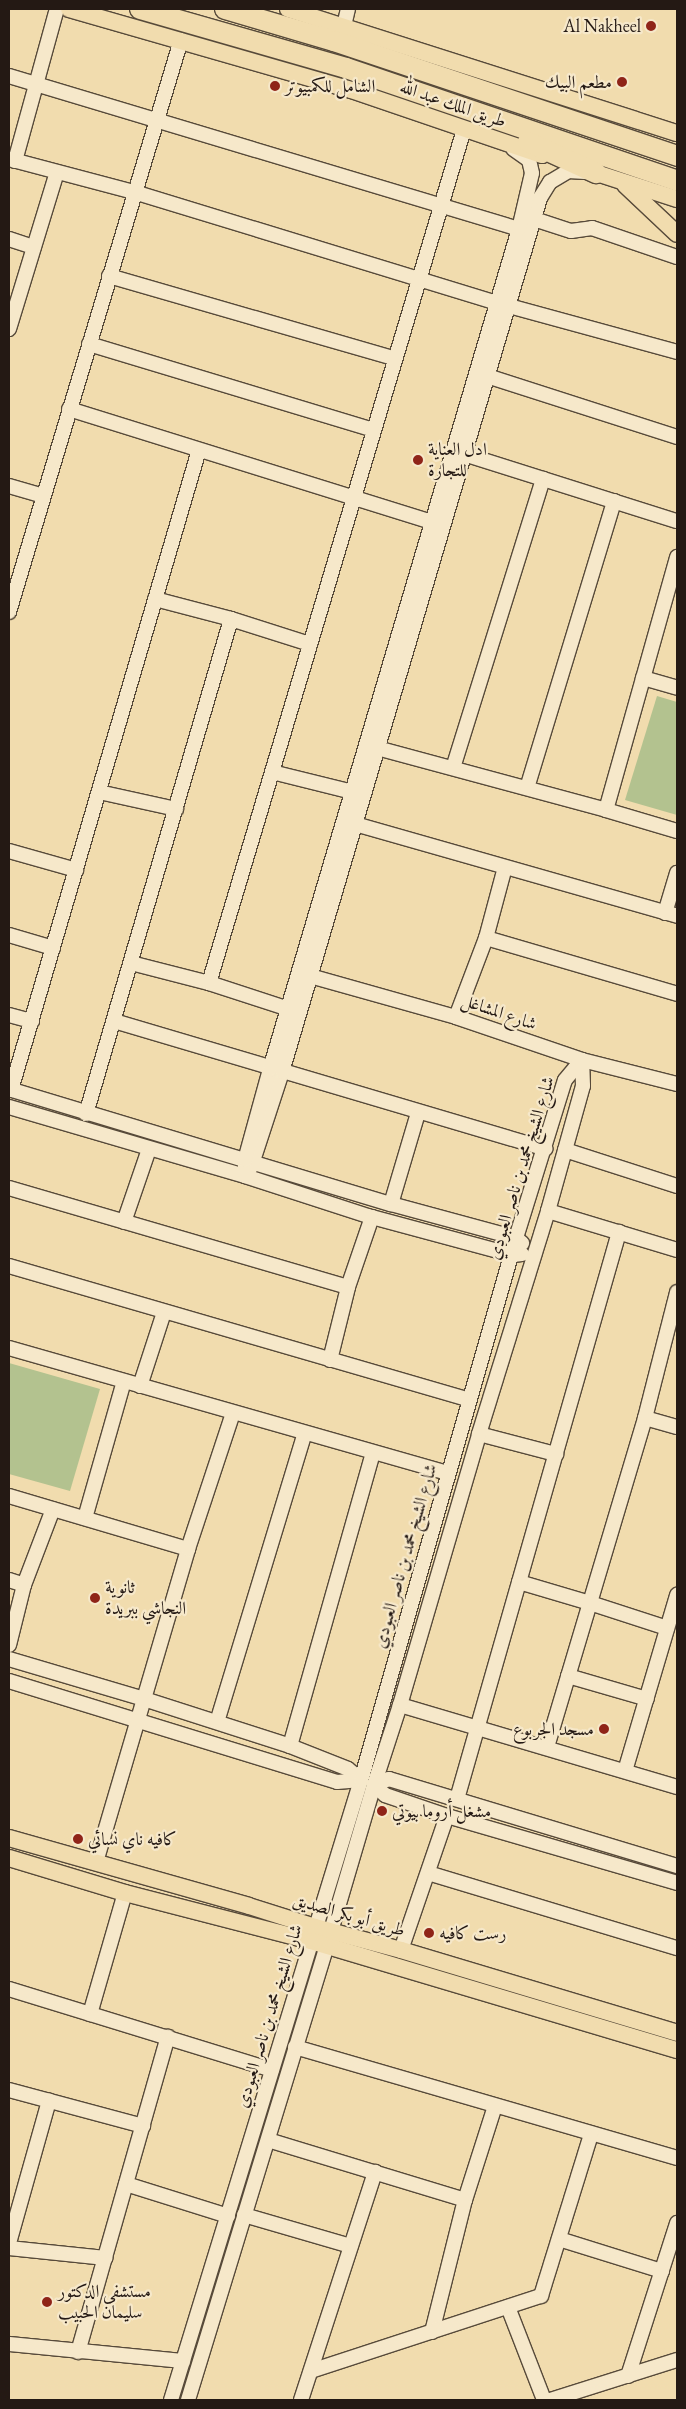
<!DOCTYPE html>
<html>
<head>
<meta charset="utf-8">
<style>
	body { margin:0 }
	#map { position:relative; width:686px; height:2409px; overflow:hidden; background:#f1dcae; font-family:"EB Garamond",Amiri,serif }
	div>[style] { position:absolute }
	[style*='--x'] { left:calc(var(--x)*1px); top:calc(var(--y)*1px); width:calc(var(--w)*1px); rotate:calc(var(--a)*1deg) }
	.green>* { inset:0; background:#b3c28f }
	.roads { filter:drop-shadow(1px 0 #574a3a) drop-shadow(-1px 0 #574a3a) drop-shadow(0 1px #574a3a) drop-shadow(0 -1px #574a3a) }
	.minor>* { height:14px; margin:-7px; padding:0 7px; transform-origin:7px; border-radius:7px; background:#f6e8ca }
	.major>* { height:16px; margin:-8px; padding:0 8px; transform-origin:8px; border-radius:8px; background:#f1dcae }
	.highway>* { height:20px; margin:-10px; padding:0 10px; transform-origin:10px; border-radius:10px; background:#f1dcae }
	.dots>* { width:14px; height:14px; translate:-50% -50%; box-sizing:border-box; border:2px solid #f6e8ca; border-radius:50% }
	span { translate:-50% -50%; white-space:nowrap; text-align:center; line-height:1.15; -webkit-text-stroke:4.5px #f6e8ca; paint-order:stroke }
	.poi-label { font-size:18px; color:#241914 }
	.right { translate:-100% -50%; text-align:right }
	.left { translate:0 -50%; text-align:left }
	.street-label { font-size:18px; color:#241914 }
	.frame { position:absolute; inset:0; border:10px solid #241914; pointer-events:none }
</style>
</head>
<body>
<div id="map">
	<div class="green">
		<div style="clip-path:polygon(657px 696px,677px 702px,677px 815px,625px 800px)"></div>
		<div style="clip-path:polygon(9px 1363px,100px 1389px,70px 1491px,9px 1474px)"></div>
	</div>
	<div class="roads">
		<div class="minor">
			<div style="--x:344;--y:26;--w:17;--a:-77"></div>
			<div style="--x:9;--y:76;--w:532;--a:16.7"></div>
			<div style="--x:519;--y:229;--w:18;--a:-34"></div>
			<div style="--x:534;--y:219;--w:39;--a:18"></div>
			<div style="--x:571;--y:231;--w:21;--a:-8"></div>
			<div style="--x:592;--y:228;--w:90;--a:18.8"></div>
			<div style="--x:9;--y:159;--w:129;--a:14.8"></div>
			<div style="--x:134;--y:192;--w:381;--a:17"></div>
			<div style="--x:498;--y:303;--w:186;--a:15.3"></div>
			<div style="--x:15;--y:161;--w:158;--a:-74.6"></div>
			<div style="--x:9;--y:239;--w:26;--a:18"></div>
			<div style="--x:109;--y:276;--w:297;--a:16.1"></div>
			<div style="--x:9;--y:329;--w:164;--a:-73"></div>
			<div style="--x:89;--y:344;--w:297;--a:16.8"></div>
			<div style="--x:487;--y:376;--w:200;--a:17.8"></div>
			<div style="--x:69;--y:409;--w:390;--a:17.3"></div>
			<div style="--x:464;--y:454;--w:223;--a:17.5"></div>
			<div style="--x:9;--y:486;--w:36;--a:16"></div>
			<div style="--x:155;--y:599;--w:79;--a:14.7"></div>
			<div style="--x:231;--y:619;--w:83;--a:17.6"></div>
			<div style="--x:9;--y:612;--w:597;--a:-73.26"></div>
			<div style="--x:643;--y:678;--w:35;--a:16"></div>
			<div style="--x:377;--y:748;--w:237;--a:15.1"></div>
			<div style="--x:606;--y:810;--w:74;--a:16.5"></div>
			<div style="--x:453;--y:768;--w:303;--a:-72.7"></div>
			<div style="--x:272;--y:772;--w:92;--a:13.9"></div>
			<div style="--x:527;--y:788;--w:300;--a:-73.1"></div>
			<div style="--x:99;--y:792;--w:79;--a:12.4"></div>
			<div style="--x:606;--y:810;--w:263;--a:-74.3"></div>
			<div style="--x:355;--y:824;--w:335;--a:15.9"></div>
			<div style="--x:9;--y:851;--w:70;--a:15.8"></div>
			<div style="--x:665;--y:913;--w:42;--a:-73.3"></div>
			<div style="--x:9;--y:935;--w:46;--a:16.5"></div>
			<div style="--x:486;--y:938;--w:199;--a:16.3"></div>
			<div style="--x:131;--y:963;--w:81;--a:14.4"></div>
			<div style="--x:209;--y:983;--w:90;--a:18"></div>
			<div style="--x:310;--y:976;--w:152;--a:15.7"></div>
			<div style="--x:456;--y:1017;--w:133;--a:18.8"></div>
			<div style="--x:582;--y:1060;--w:98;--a:14.2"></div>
			<div style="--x:209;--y:983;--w:891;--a:-73.37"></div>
			<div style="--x:9;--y:1015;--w:24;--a:15"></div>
			<div style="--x:456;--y:1017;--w:85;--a:-69.2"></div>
			<div style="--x:486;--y:938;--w:73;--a:-75"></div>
			<div style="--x:114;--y:1021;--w:450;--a:16.5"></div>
			<div style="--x:9;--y:1089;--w:399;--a:16.8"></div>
			<div style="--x:391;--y:1204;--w:130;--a:15.2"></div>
			<div style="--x:516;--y:1238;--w:8;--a:40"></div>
			<div style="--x:11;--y:1090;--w:667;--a:-73.63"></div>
			<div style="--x:9;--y:1107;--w:246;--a:16.3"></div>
			<div style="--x:245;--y:1176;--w:129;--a:18"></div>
			<div style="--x:368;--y:1216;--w:150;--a:15.1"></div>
			<div style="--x:513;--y:1255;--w:9;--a:-6"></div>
			<div style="--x:86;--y:1114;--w:516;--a:-73.67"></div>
			<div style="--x:565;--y:1150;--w:118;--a:17.8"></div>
			<div style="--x:251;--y:1167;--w:100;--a:-71.9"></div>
			<div style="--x:282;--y:1072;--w:911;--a:-73.55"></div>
			<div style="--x:540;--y:198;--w:19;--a:-58"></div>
			<div style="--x:550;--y:182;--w:21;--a:-31"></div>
			<div style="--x:568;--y:171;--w:17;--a:3"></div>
			<div style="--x:245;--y:1176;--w:16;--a:-90"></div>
			<div style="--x:245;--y:1160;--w:94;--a:-74.6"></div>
			<div style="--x:270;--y:1069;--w:876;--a:-73.49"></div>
			<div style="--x:519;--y:229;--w:57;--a:-76.9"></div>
			<div style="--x:532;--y:173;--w:13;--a:-103"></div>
			<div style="--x:529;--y:160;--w:19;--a:-145"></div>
			<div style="--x:9;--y:1188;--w:353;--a:16.3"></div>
			<div style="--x:391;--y:1204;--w:95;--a:-73.5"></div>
			<div style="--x:548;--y:1211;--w:135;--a:16.8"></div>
			<div style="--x:124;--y:1222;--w:77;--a:-71.1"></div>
			<div style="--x:9;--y:1266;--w:479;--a:16.2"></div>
			<div style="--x:9;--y:1348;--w:456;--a:15.9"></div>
			<div style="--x:330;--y:1360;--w:75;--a:-76.1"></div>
			<div style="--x:348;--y:1287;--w:74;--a:-71.1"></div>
			<div style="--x:140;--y:1386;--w:78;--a:-72"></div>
			<div style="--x:645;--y:1418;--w:33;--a:16"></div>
			<div style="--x:479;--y:1434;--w:80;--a:14.6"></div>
			<div style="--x:9;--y:1496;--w:187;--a:16.5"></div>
			<div style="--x:85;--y:1518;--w:142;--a:-74.1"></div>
			<div style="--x:9;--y:1580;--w:16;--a:18"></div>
			<div style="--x:519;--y:1582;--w:74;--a:16.5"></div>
			<div style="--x:590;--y:1603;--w:81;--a:18"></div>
			<div style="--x:9;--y:1645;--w:62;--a:-76"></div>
			<div style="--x:24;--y:1585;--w:81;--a:-69.1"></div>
			<div style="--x:9;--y:1659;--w:141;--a:16.5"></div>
			<div style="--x:144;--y:1699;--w:153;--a:17.8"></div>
			<div style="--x:290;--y:1746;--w:62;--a:21.6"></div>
			<div style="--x:348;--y:1769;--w:17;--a:40"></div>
			<div style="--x:568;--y:1676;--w:82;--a:16.2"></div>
			<div style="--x:9;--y:1681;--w:343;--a:17.1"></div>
			<div style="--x:337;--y:1782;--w:24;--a:-5"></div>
			<div style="--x:400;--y:1705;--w:289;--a:16.5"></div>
			<div style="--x:217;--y:1722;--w:302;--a:-73.1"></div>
			<div style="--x:290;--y:1746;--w:305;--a:-74.2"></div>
			<div style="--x:547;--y:1747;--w:343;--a:-73.4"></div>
			<div style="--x:645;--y:1418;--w:130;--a:-75.7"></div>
			<div style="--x:625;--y:1771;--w:184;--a:-73.5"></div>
			<div style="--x:457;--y:1799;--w:590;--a:-74.05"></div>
			<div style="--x:96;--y:1862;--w:326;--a:-73.6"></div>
			<div style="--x:188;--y:1549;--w:143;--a:-71.7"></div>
			<div style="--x:677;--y:1866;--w:301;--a:-163.2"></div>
			<div style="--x:389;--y:1779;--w:16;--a:158"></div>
			<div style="--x:374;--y:1785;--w:15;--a:42"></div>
			<div style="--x:385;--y:1795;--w:65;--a:18.7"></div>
			<div style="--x:447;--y:1816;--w:240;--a:16.2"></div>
			<div style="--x:428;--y:1873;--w:260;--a:16.8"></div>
			<div style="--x:401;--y:1950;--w:142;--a:-71.1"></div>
			<div style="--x:9;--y:1989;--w:275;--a:17.1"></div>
			<div style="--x:90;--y:2014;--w:126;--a:-73.9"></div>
			<div style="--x:295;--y:2047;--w:398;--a:16.2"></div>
			<div style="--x:9;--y:2090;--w:139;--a:15"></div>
			<div style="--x:268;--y:2140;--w:206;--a:16.9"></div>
			<div style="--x:126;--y:2184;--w:107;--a:17.4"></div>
			<div style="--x:244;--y:2215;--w:111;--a:16.2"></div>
			<div style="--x:559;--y:2239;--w:108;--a:17.3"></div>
			<div style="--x:9;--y:2243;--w:148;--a:-74.3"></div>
			<div style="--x:9;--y:2248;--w:97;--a:5.9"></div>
			<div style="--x:508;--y:2307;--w:100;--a:68.8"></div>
			<div style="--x:432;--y:2332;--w:136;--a:-76"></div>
			<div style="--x:465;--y:2200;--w:99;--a:-72.3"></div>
			<div style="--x:9;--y:2344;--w:175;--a:5.6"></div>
			<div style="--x:78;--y:2352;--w:328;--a:-74.1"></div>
			<div style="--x:311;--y:2371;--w:242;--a:-18.1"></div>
			<div style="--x:541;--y:2296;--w:170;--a:-72.8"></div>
			<div style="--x:628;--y:2376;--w:161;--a:-72.2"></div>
			<div style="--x:171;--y:2400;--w:648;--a:-72.96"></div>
			<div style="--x:361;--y:1780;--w:564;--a:-74.04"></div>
			<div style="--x:516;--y:1238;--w:165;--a:-72.8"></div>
			<div style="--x:565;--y:1080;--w:26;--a:-50"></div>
			<div style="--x:188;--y:2400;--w:490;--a:-73"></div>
			<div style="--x:331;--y:1931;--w:152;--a:-73.6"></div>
			<div style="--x:374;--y:1785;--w:84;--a:-72"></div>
			<div style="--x:400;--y:1705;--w:282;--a:-73.7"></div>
			<div style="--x:479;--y:1434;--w:233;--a:-72.8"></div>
			<div style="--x:548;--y:1211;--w:130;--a:-74.4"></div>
			<div style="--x:583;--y:1086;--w:26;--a:-92"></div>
			<div style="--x:301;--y:2400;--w:240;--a:-72"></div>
			<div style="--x:550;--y:2400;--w:133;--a:-17.5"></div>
		</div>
		<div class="major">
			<div style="--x:69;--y:9;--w:293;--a:16"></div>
			<div style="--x:351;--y:90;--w:202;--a:18.8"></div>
			<div style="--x:288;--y:9;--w:408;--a:17.7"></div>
			<div style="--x:584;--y:169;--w:98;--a:17.9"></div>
			<div style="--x:625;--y:185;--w:71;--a:43.3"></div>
			<div style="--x:9;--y:1838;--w:249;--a:15.8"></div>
			<div style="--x:249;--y:1906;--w:69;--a:17.7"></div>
			<div style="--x:315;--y:1927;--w:89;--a:15"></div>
			<div style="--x:401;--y:1950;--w:288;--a:16.7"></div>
			<div style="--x:9;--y:1858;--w:121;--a:16.8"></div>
			<div style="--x:125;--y:1893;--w:192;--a:14.5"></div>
			<div style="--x:311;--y:1941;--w:382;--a:16.6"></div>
		</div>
		<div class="highway">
			<div style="--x:140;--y:9;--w:214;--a:16"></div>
			<div style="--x:346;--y:68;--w:350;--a:18.8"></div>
			<div style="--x:225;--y:9;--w:114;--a:16.4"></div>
			<div style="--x:334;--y:41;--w:362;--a:18.5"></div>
			<div style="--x:528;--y:142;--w:75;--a:24.5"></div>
		</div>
	</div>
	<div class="dots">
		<div style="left:651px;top:26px;background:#8f2418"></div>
		<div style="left:622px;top:82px;background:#8f2418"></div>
		<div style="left:275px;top:86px;background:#8f2418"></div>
		<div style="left:418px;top:460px;background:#8f2418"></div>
		<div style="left:95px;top:1598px;background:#8f2418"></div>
		<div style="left:604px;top:1729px;background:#8f2418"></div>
		<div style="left:382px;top:1811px;background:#8f2418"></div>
		<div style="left:78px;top:1839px;background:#8f2418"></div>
		<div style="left:429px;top:1933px;background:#8f2418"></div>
		<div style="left:47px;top:2302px;background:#8f2418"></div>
	</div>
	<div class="poi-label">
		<span class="right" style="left:641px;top:26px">Al Nakheel</span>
		<span class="right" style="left:612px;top:82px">مطعم البيك</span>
		<span class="left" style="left:285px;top:86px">الشامل للكمبيوتر</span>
		<span class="left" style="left:428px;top:460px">ادل العناية<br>للتجارة</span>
		<span class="left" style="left:105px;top:1598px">ثانوية<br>النجاشي ببريدة</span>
		<span class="right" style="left:594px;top:1729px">مسجد الجربوع</span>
		<span class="left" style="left:392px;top:1811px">مشغل أروما بيوتي</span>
		<span class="left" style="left:88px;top:1839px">كافيه ناي نسائي</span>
		<span class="left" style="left:439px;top:1933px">رست كافيه</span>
		<span class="left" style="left:58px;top:2302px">مستشفى الدكتور<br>سليمان الحبيب</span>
	</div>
	<div class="street-label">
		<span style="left:453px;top:104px;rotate:19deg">طريق الملك عبد الله</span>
		<span style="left:499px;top:1012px;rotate:19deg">شارع المشاغل</span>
		<span style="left:521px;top:1168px;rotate:-73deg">شارع الشيخ محمد بن ناصر العبودي</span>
		<span style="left:405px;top:1556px;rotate:-74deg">شارع الشيخ محمد بن ناصر العبودي</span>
		<span style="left:349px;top:1915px;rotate:16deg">طريق أبو بكر الصديق</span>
		<span style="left:269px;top:2016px;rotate:-73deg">شارع الشيخ محمد بن ناصر العبودي</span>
	</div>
	<div class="frame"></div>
</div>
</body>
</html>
